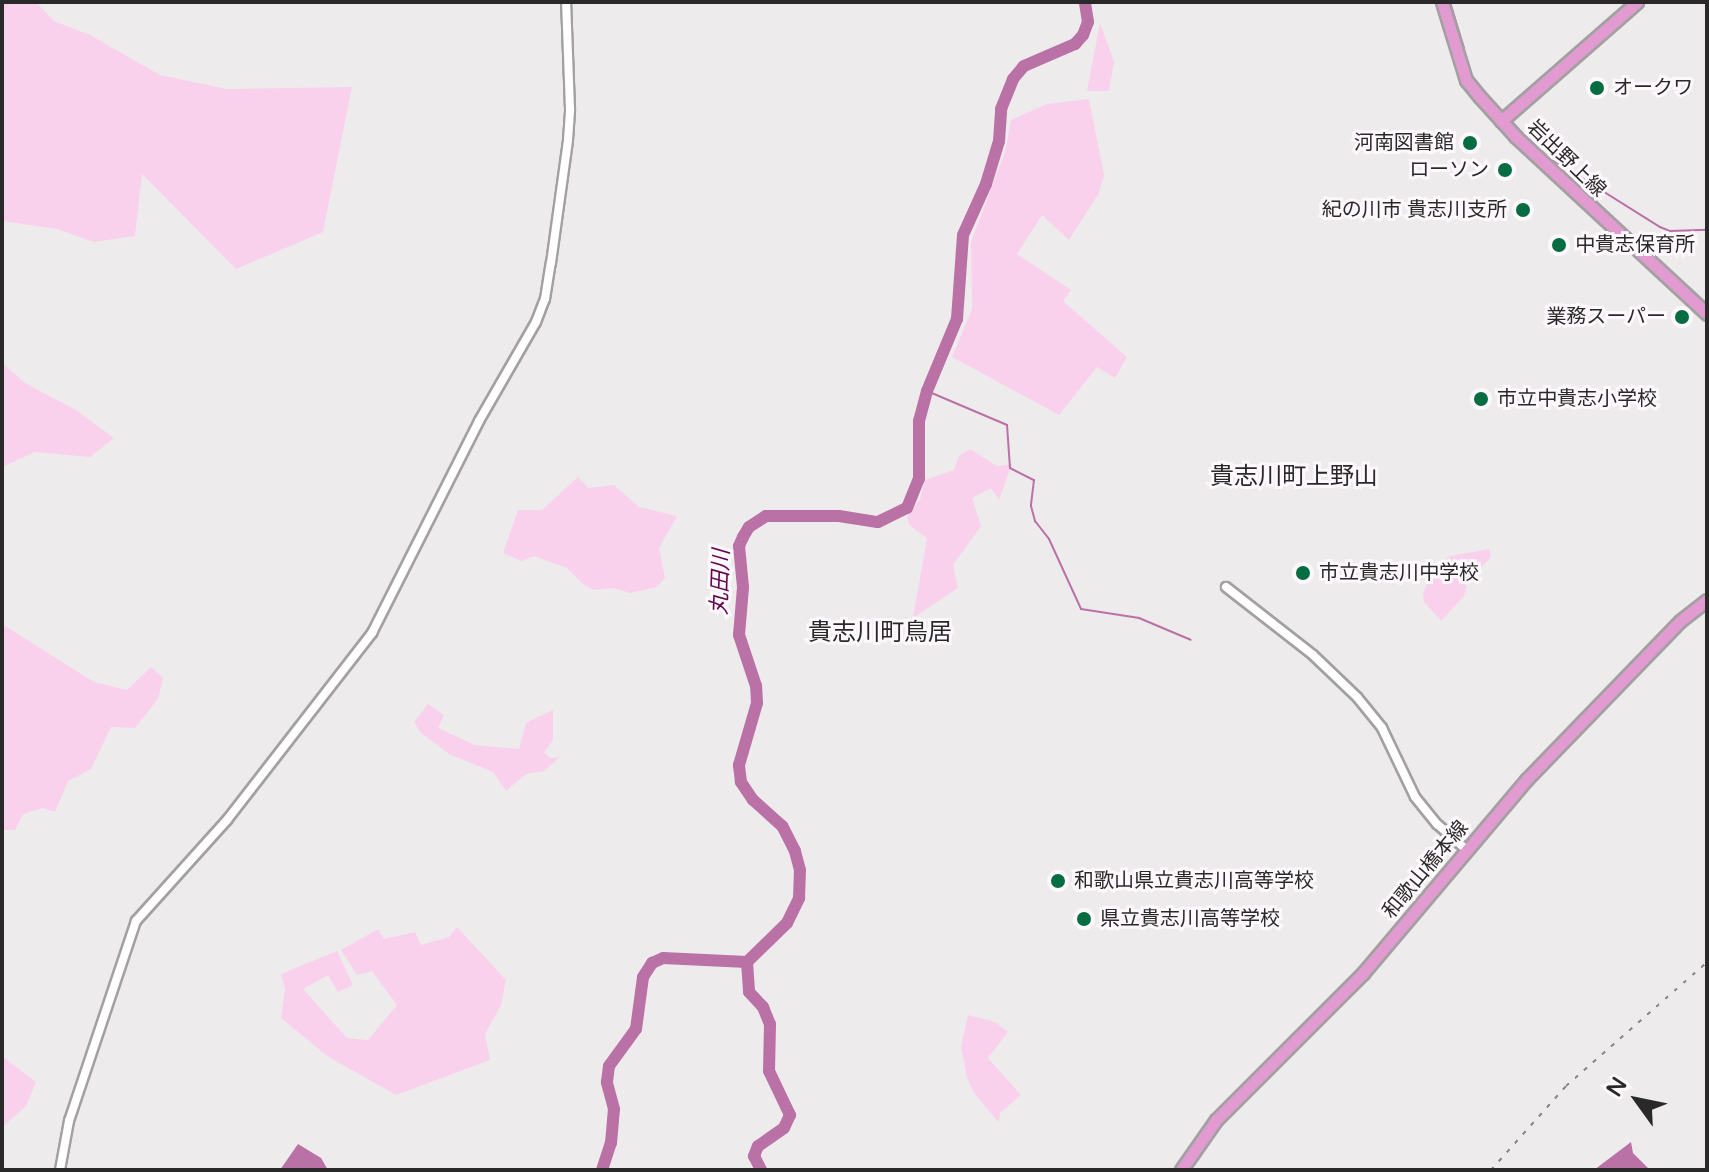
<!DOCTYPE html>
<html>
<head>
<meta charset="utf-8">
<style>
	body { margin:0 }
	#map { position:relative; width:1709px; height:1172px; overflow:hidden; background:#eeebed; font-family:"Varela Round","Noto Sans JP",sans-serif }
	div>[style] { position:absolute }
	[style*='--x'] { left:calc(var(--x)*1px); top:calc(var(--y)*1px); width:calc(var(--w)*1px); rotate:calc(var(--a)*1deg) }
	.green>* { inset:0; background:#fad1ed }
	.water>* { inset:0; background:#ba71a6 }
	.stream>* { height:2px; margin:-1px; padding:0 1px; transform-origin:1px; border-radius:1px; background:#ba71a6 }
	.river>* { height:12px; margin:-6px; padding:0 6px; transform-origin:6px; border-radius:6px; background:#ba71a6 }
	.roads { filter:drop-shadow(2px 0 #a3a0a2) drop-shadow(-2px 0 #a3a0a2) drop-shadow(0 2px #a3a0a2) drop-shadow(0 -2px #a3a0a2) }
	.minor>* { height:8px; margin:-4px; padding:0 4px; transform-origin:4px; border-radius:4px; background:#fff }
	.major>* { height:11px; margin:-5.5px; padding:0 5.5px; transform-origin:5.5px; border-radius:5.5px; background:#e29bd1 }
	.rail>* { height:2px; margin-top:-1px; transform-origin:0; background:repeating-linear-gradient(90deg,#878586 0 4px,transparent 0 12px) }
	.dots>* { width:22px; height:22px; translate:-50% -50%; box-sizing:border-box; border:4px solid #fcf8fb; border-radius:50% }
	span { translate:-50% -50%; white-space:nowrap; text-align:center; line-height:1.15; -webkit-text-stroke:6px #fcf8fb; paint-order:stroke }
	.poi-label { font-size:20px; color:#2a2929 }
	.left { translate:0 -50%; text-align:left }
	.right { translate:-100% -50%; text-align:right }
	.street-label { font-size:20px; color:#2a2929 }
	.water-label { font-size:22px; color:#630652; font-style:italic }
	.quarter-label { font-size:24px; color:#2a2929 }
	.frame { position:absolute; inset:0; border:4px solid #2a2929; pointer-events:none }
	.north { position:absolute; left:1597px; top:1060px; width:80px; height:80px; -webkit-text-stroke:6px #fcf8fb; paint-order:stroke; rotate:303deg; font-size:22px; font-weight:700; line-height:32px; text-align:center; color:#2a2929 }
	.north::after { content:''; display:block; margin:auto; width:28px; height:36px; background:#2a2929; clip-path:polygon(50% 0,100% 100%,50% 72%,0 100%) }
</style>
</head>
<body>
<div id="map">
	<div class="green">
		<div style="clip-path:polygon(2px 2px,36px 2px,54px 21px,90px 35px,160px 75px,227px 89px,352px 87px,323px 232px,236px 269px,142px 174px,135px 236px,94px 242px,57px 229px,2px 221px)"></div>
		<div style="clip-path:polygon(1100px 23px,1114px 62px,1109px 91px,1087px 91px)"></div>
		<div style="clip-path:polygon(1089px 99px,1104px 175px,1099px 193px,1069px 240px,1042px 215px,1017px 254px,1071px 290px,1063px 301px,1127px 357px,1115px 378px,1097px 367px,1059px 415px,952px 357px,972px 309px,971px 242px,1005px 152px,1011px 120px,1047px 104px)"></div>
		<div style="clip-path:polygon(2px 363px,25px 383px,76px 410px,114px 438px,90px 457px,35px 452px,2px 467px)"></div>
		<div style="clip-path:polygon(970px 449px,997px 466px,1012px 464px,999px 500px,991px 488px,972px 498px,981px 526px,953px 565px,958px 588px,913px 618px,927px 538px,909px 525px,907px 517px,920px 499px,925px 480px,954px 470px,959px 456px)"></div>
		<div style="clip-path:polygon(578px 477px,588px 488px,614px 485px,639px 507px,677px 516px,659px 548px,665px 578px,657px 587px,630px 593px,614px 588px,594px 590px,584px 585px,567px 568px,534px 556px,521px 561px,503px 553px,518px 510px,542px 510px)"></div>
		<div style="clip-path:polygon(1489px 549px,1491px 557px,1468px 581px,1464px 596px,1441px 621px,1424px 602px,1423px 593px,1436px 565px,1451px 556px)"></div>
		<div style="clip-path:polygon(2px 624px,94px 682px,127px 690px,151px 667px,163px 678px,158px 699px,135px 728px,111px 727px,91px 769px,68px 781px,55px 812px,43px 808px,23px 814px,15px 830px,2px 830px)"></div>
		<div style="clip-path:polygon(428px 704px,444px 715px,438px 728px,475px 745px,519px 749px,526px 723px,553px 710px,553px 740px,544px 752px,550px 758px,560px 757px,544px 771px,526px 774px,506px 791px,493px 772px,449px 754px,421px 733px,414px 722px)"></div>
		<div style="clip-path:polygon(457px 927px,506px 980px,501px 1005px,485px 1034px,490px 1060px,396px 1095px,327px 1056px,281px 1018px,285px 989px,281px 974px,337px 951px,353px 985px,338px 992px,328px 975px,303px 989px,347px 1038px,368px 1040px,397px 1005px,372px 971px,357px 975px,341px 950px,378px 929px,384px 939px,415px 932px,421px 945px,449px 937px)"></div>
		<div style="clip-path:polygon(968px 1015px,995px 1022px,1008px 1032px,988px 1058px,1021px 1095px,1000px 1113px,999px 1123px,974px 1093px,967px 1078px,961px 1047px)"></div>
		<div style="clip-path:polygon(2px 1056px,36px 1082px,26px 1106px,2px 1127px)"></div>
	</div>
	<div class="water">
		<div style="clip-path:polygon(1631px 1142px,1633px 1153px,1650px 1170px,1594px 1170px)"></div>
		<div style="clip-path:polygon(298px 1144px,321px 1158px,328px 1170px,280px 1170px)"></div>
	</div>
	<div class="stream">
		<div style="--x:1450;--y:2;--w:48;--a:73.1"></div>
		<div style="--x:1550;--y:158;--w:130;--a:32.1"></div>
		<div style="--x:1660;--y:227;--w:11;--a:22"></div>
		<div style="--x:1670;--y:231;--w:37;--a:-2"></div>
		<div style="--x:927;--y:391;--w:87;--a:23"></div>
		<div style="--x:1007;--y:425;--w:43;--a:86"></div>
		<div style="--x:1010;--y:468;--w:27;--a:27"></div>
		<div style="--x:1034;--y:480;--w:26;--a:97"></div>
		<div style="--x:1031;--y:506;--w:16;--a:75"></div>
		<div style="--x:1035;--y:521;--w:23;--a:52"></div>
		<div style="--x:1049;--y:539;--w:77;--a:65.4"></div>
		<div style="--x:1081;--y:609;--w:59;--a:8.8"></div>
		<div style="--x:1139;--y:618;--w:56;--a:22.9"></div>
	</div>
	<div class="river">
		<div style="--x:747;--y:962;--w:30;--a:86"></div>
		<div style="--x:749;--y:992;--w:21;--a:47"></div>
		<div style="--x:763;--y:1007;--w:18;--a:68"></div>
		<div style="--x:770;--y:1024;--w:47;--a:91.2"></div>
		<div style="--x:769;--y:1071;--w:49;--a:64.5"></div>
		<div style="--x:790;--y:1115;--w:14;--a:115"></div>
		<div style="--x:784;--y:1128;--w:32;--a:145"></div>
		<div style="--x:758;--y:1146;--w:11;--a:112"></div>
		<div style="--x:754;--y:1156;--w:16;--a:63"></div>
		<div style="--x:602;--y:1170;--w:28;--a:-72"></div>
		<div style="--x:611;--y:1143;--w:34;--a:-85"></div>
		<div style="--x:614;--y:1109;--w:28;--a:-105"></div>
		<div style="--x:607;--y:1082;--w:16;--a:-83"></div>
		<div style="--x:609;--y:1066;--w:46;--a:-53.9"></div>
		<div style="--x:636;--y:1029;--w:52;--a:-82.3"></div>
		<div style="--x:643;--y:977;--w:17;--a:-57"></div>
		<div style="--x:652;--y:963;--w:12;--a:-24"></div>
		<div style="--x:663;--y:958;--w:84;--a:2.7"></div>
		<div style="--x:747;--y:962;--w:56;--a:-44.3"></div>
		<div style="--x:787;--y:923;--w:28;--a:-64"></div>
		<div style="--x:799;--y:898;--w:28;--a:-88"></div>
		<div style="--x:800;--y:870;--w:20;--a:-105"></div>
		<div style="--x:795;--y:851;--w:28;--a:-117"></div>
		<div style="--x:782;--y:826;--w:39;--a:-138"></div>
		<div style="--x:753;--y:800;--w:22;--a:-124"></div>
		<div style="--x:741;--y:782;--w:17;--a:-97"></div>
		<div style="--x:739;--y:765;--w:65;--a:-73.8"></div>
		<div style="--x:757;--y:703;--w:17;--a:-93"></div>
		<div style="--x:756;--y:686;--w:54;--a:-108.4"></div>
		<div style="--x:739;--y:635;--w:48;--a:-85.2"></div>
		<div style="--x:743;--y:587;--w:41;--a:-95.6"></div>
		<div style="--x:739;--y:546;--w:10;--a:-66"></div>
		<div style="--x:743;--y:537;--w:12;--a:-59"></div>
		<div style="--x:749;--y:527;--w:20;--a:-33"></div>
		<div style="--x:766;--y:516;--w:73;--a:0"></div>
		<div style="--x:839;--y:516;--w:39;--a:9"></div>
		<div style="--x:878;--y:522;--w:32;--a:-26"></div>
		<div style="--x:907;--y:508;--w:31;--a:-68"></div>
		<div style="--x:919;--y:479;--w:58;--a:-90"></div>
		<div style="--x:919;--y:421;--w:31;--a:-75"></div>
		<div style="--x:927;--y:391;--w:78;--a:-67.4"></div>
		<div style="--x:957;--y:319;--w:84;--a:-85.9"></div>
		<div style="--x:963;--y:235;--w:56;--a:-65.7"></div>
		<div style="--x:986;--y:184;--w:45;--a:-73.2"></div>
		<div style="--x:999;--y:141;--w:32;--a:-86"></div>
		<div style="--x:1001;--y:109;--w:32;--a:-68"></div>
		<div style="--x:1013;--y:79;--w:17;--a:-50"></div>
		<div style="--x:1024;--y:66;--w:56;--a:-23.3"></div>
		<div style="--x:1075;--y:44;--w:12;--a:-48"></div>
		<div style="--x:1083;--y:35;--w:14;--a:-69"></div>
		<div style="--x:1088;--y:22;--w:20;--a:-99"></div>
	</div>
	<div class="roads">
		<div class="minor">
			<div style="--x:1226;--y:587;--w:110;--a:38"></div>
			<div style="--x:1313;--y:655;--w:61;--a:43.7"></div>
			<div style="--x:1357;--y:697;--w:40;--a:51"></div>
			<div style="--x:1382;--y:728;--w:76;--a:64.4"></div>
			<div style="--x:1415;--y:797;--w:35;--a:51"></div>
			<div style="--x:1437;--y:824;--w:38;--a:41"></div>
			<div style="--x:60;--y:1170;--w:50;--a:-79.6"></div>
			<div style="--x:69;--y:1121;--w:211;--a:-71.5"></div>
			<div style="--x:136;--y:921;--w:136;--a:-48"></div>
			<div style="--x:227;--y:820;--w:237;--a:-52.2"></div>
			<div style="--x:372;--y:633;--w:237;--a:-63.2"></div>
			<div style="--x:479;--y:421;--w:114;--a:-60.1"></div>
			<div style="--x:536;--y:322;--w:25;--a:-69"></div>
			<div style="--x:545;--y:299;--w:36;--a:-81"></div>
			<div style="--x:551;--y:263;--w:124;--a:-82.1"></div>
			<div style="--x:568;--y:140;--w:31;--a:-86"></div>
			<div style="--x:570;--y:109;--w:107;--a:-92.1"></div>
		</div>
		<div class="major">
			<div style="--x:1442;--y:2;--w:82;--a:72.9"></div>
			<div style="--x:1466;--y:80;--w:21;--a:51"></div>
			<div style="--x:1479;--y:96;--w:55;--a:47.9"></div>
			<div style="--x:1516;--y:137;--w:260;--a:42.8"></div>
			<div style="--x:1501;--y:121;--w:181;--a:-41.2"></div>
			<div style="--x:1181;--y:1170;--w:61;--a:-55"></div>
			<div style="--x:1216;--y:1120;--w:208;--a:-45"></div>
			<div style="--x:1363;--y:973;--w:253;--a:-49.8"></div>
			<div style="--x:1526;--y:780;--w:221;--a:-45.9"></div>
			<div style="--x:1680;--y:621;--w:34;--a:-38"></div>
		</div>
	</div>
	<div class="rail">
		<div style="--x:1491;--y:1170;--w:113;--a:-48.2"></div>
		<div style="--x:1566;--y:1086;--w:188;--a:-41.3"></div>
	</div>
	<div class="dots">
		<div style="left:1597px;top:88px;background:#066c42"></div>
		<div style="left:1470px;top:143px;background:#066c42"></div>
		<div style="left:1505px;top:170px;background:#066c42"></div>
		<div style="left:1523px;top:210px;background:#066c42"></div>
		<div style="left:1559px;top:245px;background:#066c42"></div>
		<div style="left:1682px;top:317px;background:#066c42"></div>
		<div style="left:1481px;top:399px;background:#066c42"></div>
		<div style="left:1303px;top:573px;background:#066c42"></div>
		<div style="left:1058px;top:881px;background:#066c42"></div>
		<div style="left:1084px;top:919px;background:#066c42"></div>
	</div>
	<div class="poi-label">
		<span class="left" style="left:1613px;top:88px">オークワ</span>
		<span class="right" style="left:1454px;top:143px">河南図書館</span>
		<span class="right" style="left:1489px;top:170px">ローソン</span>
		<span class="right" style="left:1507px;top:210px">紀の川市 貴志川支所</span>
		<span class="left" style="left:1575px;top:245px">中貴志保育所</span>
		<span class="right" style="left:1666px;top:317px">業務スーパー</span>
		<span class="left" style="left:1497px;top:399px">市立中貴志小学校</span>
		<span class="left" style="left:1319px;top:573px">市立貴志川中学校</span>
		<span class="left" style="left:1074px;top:881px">和歌山県立貴志川高等学校</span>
		<span class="left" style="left:1100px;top:919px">県立貴志川高等学校</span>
	</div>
	<div class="street-label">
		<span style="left:1566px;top:159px;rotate:44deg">岩出野上線</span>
		<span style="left:1426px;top:870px;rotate:-50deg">和歌山橋本線</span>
	</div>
	<div class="water-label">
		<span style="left:721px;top:582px;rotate:-88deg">丸田川</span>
	</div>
	<div class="quarter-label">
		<span style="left:1294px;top:477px">貴志川町上野山</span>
		<span style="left:880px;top:633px">貴志川町鳥居</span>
	</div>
	<div class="frame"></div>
	<div class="north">N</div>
</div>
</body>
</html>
